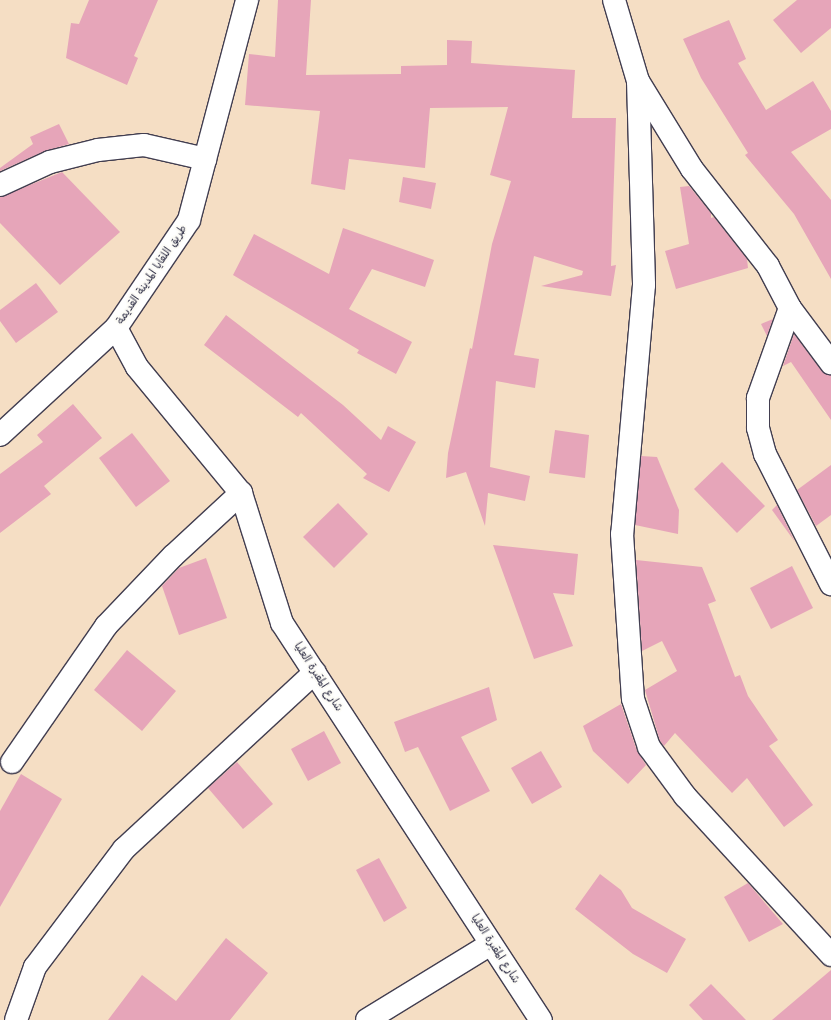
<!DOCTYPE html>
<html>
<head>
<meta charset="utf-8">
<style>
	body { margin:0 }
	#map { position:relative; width:831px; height:1020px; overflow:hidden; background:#f5dec4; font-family:"Comic Neue","Playpen Sans Arabic",sans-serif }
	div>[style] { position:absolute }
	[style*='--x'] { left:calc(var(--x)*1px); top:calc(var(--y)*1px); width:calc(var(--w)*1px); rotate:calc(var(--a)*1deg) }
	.building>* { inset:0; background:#e6a5b9 }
	.roads { filter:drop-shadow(1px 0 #423e50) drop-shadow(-1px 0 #423e50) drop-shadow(0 1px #423e50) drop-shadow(0 -1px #423e50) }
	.street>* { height:22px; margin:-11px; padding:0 11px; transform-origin:11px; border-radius:11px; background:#fff }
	span { translate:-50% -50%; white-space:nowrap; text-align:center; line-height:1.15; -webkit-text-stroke:4px #fdfcf7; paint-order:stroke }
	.street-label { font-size:11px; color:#22223b }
</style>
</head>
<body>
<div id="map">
	<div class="building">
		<div style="clip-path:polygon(89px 0,158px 0,134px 56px,138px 58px,127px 85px,66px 58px,71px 23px,79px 24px)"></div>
		<div style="clip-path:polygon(278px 0,311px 0,306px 75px,401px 74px,401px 66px,447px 65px,447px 40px,472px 41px,471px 63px,575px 70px,572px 118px,616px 118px,611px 266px,616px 265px,611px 296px,541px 286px,582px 275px,583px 271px,534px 256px,514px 355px,539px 359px,535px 388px,496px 381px,490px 467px,530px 476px,525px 501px,488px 493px,485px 526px,466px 472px,446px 478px,448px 453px,470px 348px,472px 349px,492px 244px,511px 181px,490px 175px,508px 107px,430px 108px,425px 168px,349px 159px,345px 190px,311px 184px,320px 111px,245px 105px,249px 54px,275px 57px)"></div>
		<div style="clip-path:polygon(797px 0,831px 0,831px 28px,801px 53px,773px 20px)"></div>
		<div style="clip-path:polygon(729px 20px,746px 59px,738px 63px,766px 110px,813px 81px,831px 111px,831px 129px,791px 152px,831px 200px,831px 279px,794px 214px,745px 155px,748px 153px,701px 78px,683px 39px)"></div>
		<div style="clip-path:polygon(59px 124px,69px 144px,45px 151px,0 171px,0 168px,33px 144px,30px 137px)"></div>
		<div style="clip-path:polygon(62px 172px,120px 232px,60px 285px,0 223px,0 197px)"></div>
		<div style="clip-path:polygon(403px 177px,436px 183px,431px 209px,399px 202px)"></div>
		<div style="clip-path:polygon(689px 186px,711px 213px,711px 218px,714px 217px,747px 259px,748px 268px,676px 289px,665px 251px,689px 244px,680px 187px)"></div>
		<div style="clip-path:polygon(343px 228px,434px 260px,425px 287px,372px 269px,349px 309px,412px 342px,396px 374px,357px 353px,359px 350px,233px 275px,254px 234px,329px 274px)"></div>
		<div style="clip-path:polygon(36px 283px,58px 312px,16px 343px,0 321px,0 310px)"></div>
		<div style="clip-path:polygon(226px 315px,343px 405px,381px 440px,388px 426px,416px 442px,389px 492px,363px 478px,367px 474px,301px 413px,298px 417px,204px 345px)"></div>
		<div style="clip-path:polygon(773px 319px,767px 336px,761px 324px)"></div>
		<div style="clip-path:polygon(794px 334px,821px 370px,831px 375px,831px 420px,791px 362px,783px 366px)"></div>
		<div style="clip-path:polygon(73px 404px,102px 438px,44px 486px,51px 494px,0 533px,0 474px,43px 442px,37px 435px)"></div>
		<div style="clip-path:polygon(555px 430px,589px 435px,585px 478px,549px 473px)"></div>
		<div style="clip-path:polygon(132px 433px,170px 481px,136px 507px,99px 458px)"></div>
		<div style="clip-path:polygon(641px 456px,657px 457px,679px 510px,678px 534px,635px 525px)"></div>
		<div style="clip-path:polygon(722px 462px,765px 506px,737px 533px,694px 489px)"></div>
		<div style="clip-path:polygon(831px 465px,831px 515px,816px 526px,797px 490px)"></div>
		<div style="clip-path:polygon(338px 503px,368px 534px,334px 568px,303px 537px)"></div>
		<div style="clip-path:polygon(777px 505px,795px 542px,772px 510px)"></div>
		<div style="clip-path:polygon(493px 545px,578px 554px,574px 595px,553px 593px,573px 646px,534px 659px)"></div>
		<div style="clip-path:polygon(206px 558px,227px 618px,179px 635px,162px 586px,179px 568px)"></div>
		<div style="clip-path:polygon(636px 560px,702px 567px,716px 601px,708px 604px,735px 677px,740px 675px,748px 696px,778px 740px,769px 746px,813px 805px,784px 827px,747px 778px,732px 793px,675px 733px,664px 746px,660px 741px,645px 690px,677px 671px,662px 641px,642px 651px)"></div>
		<div style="clip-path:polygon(792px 566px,813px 608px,771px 629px,750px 588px)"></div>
		<div style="clip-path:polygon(127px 650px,176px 691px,142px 731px,94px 690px)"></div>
		<div style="clip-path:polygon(489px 687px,497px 720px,461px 737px,490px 791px,450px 811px,418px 747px,405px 752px,394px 722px)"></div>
		<div style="clip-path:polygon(621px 704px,637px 751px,646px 765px,628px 784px,593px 751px,583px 726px)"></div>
		<div style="clip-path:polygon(324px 731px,341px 763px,308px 781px,291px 749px)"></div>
		<div style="clip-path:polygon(541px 751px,562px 787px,532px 804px,511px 768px)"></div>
		<div style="clip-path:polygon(237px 762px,273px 804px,243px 829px,208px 788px)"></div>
		<div style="clip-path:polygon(21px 774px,62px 799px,0 907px,0 811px)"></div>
		<div style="clip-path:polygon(379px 858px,407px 908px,384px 922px,356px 870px)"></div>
		<div style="clip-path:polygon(600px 874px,621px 890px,632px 908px,686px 939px,667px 973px,633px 954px,575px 909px)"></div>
		<div style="clip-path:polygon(748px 883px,783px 924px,749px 942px,724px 897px)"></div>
		<div style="clip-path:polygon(226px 938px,268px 973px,230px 1020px,108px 1020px,142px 975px,176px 1001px)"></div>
		<div style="clip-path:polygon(831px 970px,831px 1020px,772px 1020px)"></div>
		<div style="clip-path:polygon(711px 984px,746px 1020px,703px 1020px,689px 1005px)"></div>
	</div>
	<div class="roads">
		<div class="street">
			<div style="--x:614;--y:0;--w:84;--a:73.5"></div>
			<div style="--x:638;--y:81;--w:103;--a:58.5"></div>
			<div style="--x:692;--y:169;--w:123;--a:51.9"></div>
			<div style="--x:768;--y:266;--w:47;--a:62.4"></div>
			<div style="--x:790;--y:308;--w:69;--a:53.3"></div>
			<div style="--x:638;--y:81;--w:204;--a:88.3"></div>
			<div style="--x:644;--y:285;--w:250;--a:95"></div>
			<div style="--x:622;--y:534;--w:165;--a:86.2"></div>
			<div style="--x:633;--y:699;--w:51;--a:71.6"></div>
			<div style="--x:649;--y:747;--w:61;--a:53.7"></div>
			<div style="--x:685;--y:796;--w:216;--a:47.4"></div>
			<div style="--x:0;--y:185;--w:55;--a:-24.7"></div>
			<div style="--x:50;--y:162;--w:49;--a:-14"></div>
			<div style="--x:98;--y:150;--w:46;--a:-6.2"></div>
			<div style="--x:144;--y:145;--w:63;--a:12.9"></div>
			<div style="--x:790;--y:308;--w:96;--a:109.6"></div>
			<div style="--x:758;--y:398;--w:30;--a:90"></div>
			<div style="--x:758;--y:428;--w:27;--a:75"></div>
			<div style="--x:765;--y:454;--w:146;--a:63.1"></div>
			<div style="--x:116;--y:328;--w:44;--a:61.7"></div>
			<div style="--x:137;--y:367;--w:163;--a:50.5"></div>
			<div style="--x:241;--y:493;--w:136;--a:72.5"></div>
			<div style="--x:282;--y:623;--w:474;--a:56.9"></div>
			<div style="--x:0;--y:435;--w:158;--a:-42.7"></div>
			<div style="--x:116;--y:328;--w:130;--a:-55.9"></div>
			<div style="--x:189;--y:220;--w:228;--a:-75.2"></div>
			<div style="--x:12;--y:762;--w:165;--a:-55.3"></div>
			<div style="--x:106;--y:626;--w:97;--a:-46.3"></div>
			<div style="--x:173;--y:556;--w:93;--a:-42.8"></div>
			<div style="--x:16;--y:1020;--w:56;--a:-70.3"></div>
			<div style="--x:35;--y:967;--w:148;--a:-53"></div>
			<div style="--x:124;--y:849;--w:260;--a:-42.8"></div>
			<div style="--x:367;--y:1020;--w:145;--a:-31.5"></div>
		</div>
	</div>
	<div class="street-label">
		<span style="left:152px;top:275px;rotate:-56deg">طريق اللقايا المدينة القديمة</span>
		<span style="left:318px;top:677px;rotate:57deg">شارع المقبرة العليا</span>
		<span style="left:495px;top:949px;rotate:57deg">شارع المقبرة العليا</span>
	</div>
</div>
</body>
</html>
